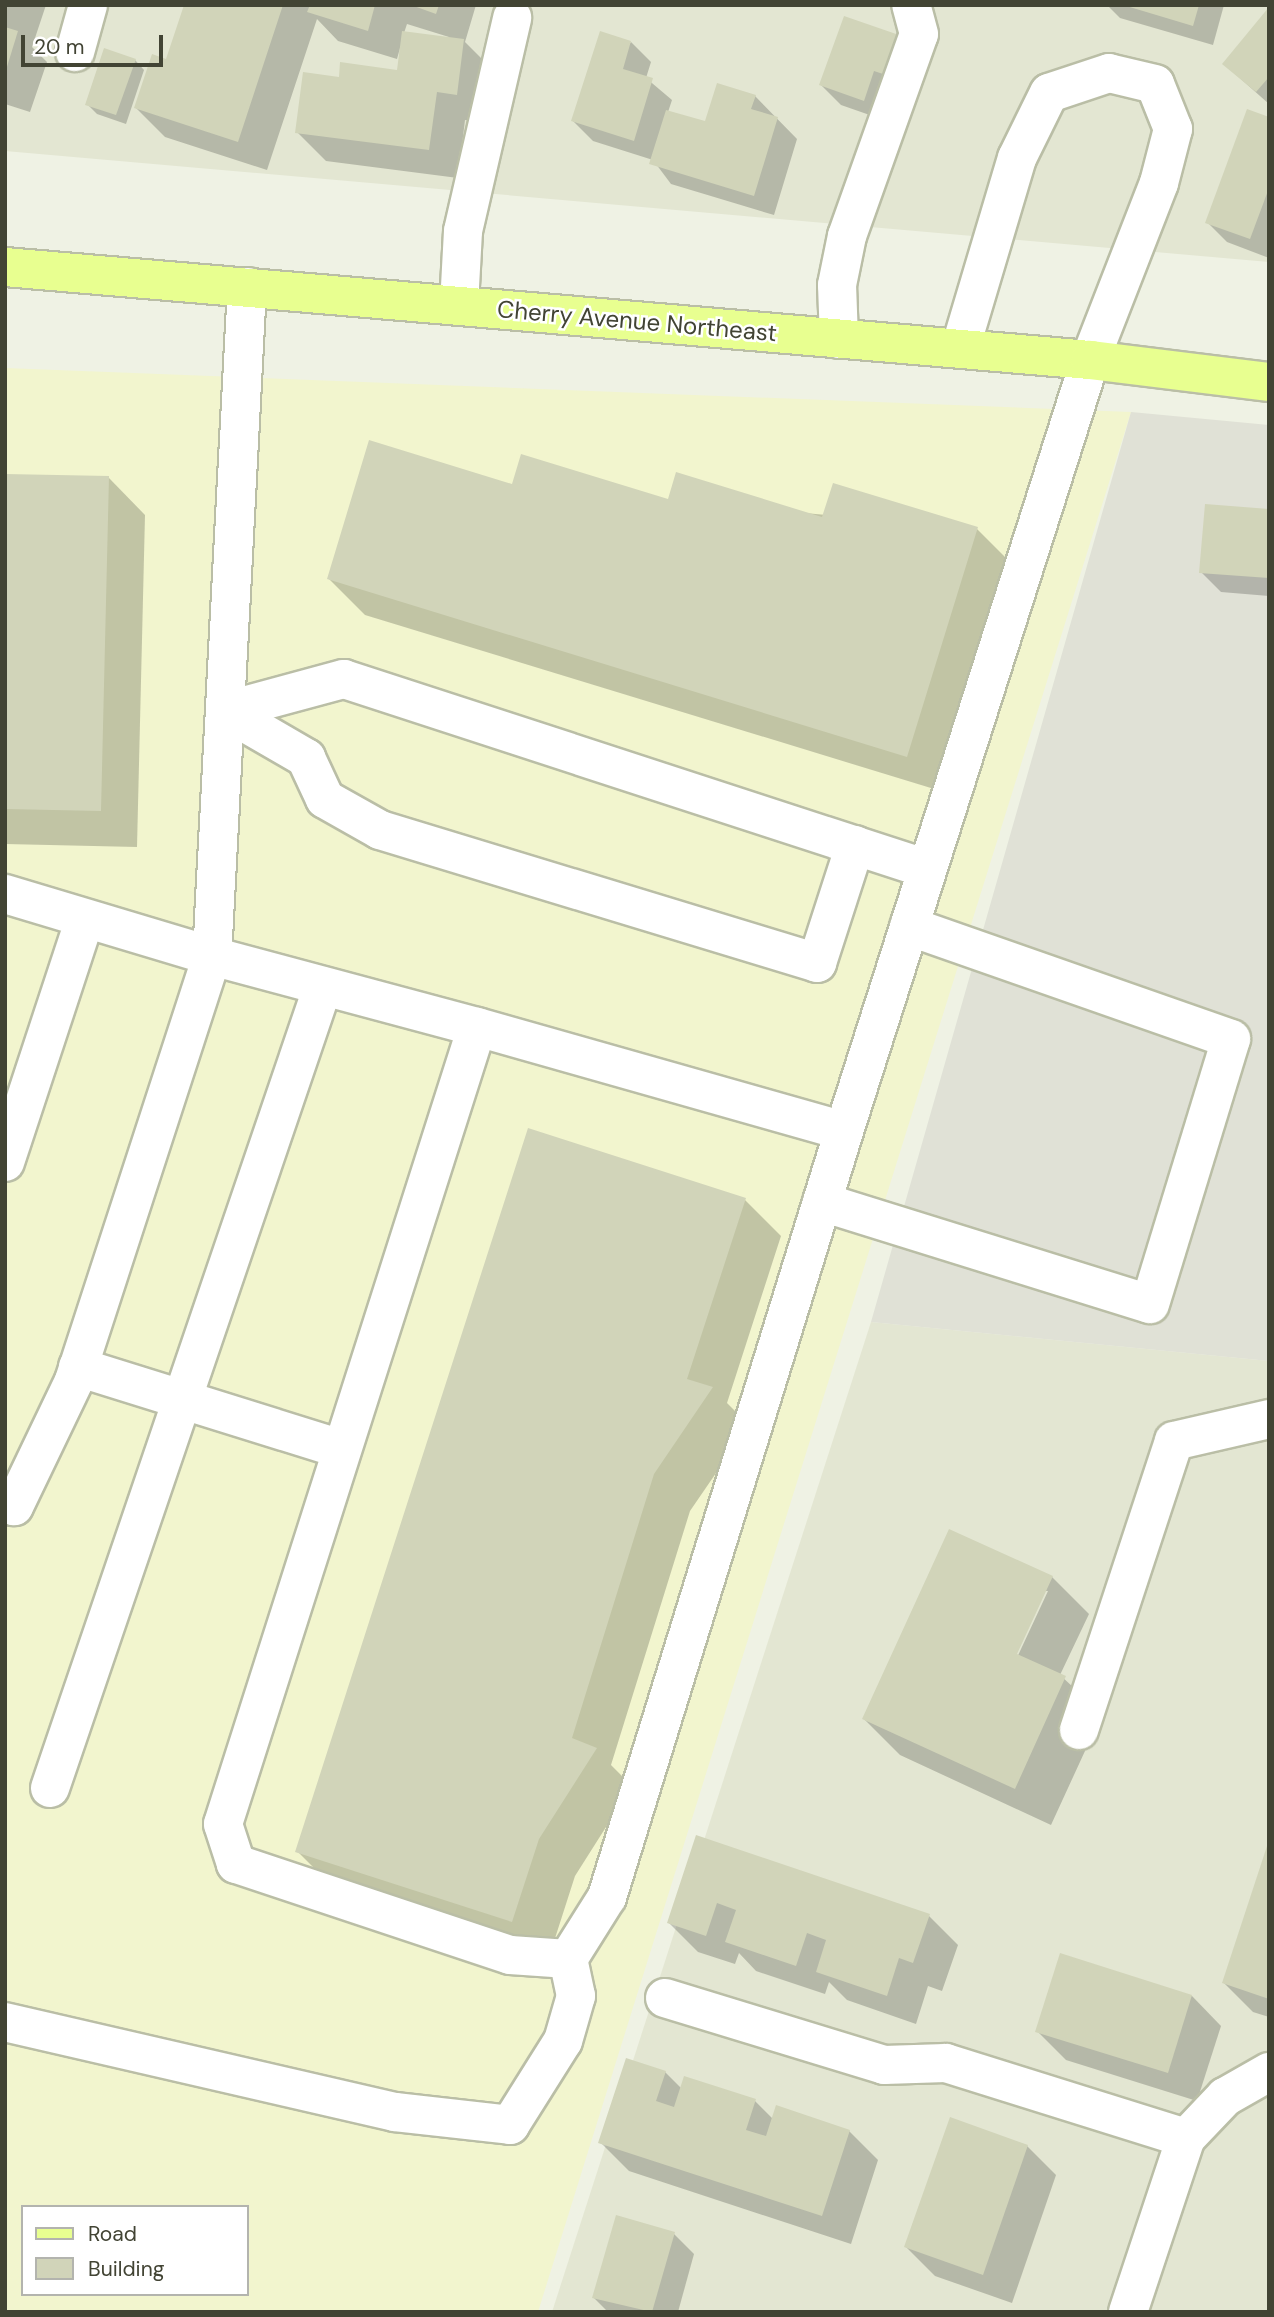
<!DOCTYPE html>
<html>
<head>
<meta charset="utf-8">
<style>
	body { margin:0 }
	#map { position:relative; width:1274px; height:2317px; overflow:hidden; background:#eff2e4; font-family:"DM Sans",sans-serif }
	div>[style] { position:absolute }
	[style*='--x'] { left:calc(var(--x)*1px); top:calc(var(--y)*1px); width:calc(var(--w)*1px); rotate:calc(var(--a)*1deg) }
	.residential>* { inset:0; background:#e3e6d2 }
	.commercial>* { inset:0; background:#f2f5ce }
	.industrial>* { inset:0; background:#e0e1d6 }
	.shadow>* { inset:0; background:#0003 }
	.building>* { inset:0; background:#d1d4b9 }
	.roads { filter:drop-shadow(2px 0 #babea6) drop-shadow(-2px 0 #babea6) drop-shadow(0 2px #babea6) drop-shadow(0 -2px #babea6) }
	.minor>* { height:38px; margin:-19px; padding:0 19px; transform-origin:19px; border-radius:19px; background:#fff }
	.major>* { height:38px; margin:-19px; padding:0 19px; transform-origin:19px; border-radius:19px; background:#e8ff90 }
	span { translate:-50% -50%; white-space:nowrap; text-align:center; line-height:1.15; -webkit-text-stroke:5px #fff; paint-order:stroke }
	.street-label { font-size:24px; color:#424434 }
	.frame { position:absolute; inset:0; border:7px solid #424434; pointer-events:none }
	.legend { position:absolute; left:21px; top:2205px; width:228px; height:91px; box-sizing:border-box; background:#fff; border:2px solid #b3b4ae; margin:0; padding:9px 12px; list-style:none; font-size:21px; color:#424434 }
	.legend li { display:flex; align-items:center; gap:14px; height:35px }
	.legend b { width:35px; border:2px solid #b3b4ae }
	.scale { position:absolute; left:21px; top:35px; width:142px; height:32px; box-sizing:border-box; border:4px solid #424434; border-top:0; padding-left:9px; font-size:21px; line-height:24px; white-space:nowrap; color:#424434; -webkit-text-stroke:5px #fff; paint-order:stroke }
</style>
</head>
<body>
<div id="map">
	<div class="residential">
		<div style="clip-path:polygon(5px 5px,1269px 5px,1269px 262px,5px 151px)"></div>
		<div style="clip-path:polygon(871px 1322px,1269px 1361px,1269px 2312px,552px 2312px)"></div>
	</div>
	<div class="commercial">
		<div style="clip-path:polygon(evenodd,5px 368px,1131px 412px,538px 2312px,5px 2312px,5px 368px,23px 2207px,247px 2207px,247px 2294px,23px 2294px,23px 2207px)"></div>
	</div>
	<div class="industrial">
		<div style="clip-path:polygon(1131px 412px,1269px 425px,1269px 1361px,871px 1322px)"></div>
	</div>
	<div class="shadow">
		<div style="clip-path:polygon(5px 5px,46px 5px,32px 47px,47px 62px,30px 112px,5px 104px)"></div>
		<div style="clip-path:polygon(evenodd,186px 5px,476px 5px,465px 42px,492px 69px,486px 123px,465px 120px,458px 178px,326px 161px,297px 132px,340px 79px,399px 71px,400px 48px,397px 59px,338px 41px,317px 19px,267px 170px,165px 137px,136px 108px,167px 61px,186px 5px,407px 24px,449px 37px,449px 39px,404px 33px,407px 24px)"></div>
		<div style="clip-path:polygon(1107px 5px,1224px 5px,1213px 45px,1120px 18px)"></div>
		<div style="clip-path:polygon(1269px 10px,1269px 104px,1224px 64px)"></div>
		<div style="clip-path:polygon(898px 37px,884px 120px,841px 105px,821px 85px)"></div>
		<div style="clip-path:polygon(631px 42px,651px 62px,646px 78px,672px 100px,668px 112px,706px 123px,755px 96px,797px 139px,774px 215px,671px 184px,653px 160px,593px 141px,573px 121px)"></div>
		<div style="clip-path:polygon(135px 60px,144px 70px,126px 124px,97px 114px,87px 104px)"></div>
		<div style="clip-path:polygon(1269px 119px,1269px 258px,1227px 242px,1207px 222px)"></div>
		<div style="clip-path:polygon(5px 476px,109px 478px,145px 515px,137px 847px,5px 844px)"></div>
		<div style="clip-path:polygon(513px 486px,977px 529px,1013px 565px,944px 792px,365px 615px,328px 578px)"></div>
		<div style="clip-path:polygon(1269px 511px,1269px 596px,1221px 592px,1201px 572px)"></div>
		<div style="clip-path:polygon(745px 1200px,781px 1236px,727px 1403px,749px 1425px,690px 1511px,611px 1765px,632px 1786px,575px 1876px,549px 1957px,334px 1888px,297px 1851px)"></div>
		<div style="clip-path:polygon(evenodd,1052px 1577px,1089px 1614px,1060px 1675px,1102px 1714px,1051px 1825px,900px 1755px,864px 1719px,1052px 1577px,1044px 1591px,1048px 1591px,1015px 1662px,1012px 1661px,1044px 1591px)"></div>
		<div style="clip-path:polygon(697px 1838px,929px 1916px,958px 1945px,942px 1991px,928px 1986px,916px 2024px,847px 2000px,829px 1982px,825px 1994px,756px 1971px,739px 1953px,735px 1964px,698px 1952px,669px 1923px)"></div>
		<div style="clip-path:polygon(1269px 1847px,1269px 2017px,1253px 2012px,1224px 1983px)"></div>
		<div style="clip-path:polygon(1192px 1996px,1221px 2026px,1197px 2101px,1066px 2060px,1037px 2031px)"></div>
		<div style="clip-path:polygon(665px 2072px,682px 2089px,755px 2101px,773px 2119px,849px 2131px,878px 2160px,851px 2244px,629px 2171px,600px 2142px)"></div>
		<div style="clip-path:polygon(1027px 2146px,1056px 2175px,1012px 2303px,935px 2276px,906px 2247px)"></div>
		<div style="clip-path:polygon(674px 2234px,694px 2254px,678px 2312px,608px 2312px,594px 2298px)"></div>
	</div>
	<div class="building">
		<div style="clip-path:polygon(184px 5px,283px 5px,238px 142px,134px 108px,152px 54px,166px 59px)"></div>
		<div style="clip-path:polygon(310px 5px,375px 5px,368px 31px,307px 12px)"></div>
		<div style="clip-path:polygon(411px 5px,439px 5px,436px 14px)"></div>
		<div style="clip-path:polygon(1123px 5px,1199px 5px,1193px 26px)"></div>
		<div style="clip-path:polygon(1269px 7px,1269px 77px,1256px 92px,1222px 64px)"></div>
		<div style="clip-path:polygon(844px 16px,899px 35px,886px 75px,874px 71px,864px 101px,819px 85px)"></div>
		<div style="clip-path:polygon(5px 27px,18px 31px,6px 70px,5px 70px)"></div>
		<div style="clip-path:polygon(402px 31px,464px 39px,457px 95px,437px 92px,429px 150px,295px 133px,303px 72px,339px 77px,340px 62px,397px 70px)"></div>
		<div style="clip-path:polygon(600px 31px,631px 41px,623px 69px,653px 78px,634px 141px,571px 121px)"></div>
		<div style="clip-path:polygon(104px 48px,136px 59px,116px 115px,85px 105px)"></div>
		<div style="clip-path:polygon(717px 83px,756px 95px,751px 109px,778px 117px,754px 196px,649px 164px,666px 110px,705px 121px)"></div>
		<div style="clip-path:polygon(1247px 109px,1269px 117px,1269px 188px,1250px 239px,1205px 223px)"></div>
		<div style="clip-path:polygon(369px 440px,512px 484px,521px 454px,668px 499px,676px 472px,822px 517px,833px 483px,978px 527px,907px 757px,327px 579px)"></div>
		<div style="clip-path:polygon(5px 474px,109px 476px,101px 811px,5px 809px)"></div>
		<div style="clip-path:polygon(1205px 504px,1269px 509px,1269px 578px,1199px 573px)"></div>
		<div style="clip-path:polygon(528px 1128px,746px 1198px,687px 1379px,713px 1387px,654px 1474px,572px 1738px,597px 1748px,539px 1839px,512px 1922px,295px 1852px)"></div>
		<div style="clip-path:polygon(949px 1529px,1053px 1576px,1017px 1654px,1066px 1676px,1015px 1789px,862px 1719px)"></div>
		<div style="clip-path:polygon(696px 1835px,930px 1914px,913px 1963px,899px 1958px,887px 1996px,816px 1972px,826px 1940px,807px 1933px,796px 1966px,725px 1942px,736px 1910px,717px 1903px,706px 1936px,667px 1923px)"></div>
		<div style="clip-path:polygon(1268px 1843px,1269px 1843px,1269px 1999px,1222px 1983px)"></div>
		<div style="clip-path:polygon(1060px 1953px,1192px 1995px,1168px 2073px,1035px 2032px)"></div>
		<div style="clip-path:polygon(626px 2058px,666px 2071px,656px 2101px,674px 2107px,684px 2076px,756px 2099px,746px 2130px,766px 2136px,776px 2105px,850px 2130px,822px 2216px,598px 2143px)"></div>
		<div style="clip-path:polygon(950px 2117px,1028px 2145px,983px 2275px,904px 2247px)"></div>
		<div style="clip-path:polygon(616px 2215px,675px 2232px,652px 2312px,592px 2298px)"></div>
	</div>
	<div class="roads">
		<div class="minor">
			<div style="--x:75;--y:52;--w:49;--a:-74.5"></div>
			<div style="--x:247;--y:287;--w:670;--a:92.99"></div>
			<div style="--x:212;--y:956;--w:274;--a:15"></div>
			<div style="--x:477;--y:1027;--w:381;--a:15.8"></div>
			<div style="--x:844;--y:1131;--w:802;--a:107.19"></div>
			<div style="--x:607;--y:1897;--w:73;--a:122.2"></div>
			<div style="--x:568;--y:1959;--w:58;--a:-176.1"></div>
			<div style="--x:510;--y:1955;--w:289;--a:-161.6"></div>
			<div style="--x:236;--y:1864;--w:42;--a:-108"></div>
			<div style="--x:223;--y:1824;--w:836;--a:-72.32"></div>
			<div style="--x:459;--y:305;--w:74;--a:-86.9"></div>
			<div style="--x:463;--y:231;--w:219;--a:-77"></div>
			<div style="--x:839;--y:339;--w:54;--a:-92.1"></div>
			<div style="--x:837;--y:285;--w:50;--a:-78.5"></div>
			<div style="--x:847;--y:236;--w:214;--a:-70.4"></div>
			<div style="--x:919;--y:34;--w:30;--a:-105"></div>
			<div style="--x:225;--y:711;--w:94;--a:30.1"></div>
			<div style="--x:306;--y:758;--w:45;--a:65.1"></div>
			<div style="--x:325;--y:799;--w:63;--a:29.4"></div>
			<div style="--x:380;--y:830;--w:457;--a:16.9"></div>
			<div style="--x:817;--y:963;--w:124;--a:-72.1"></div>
			<div style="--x:225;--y:711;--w:123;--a:-15.1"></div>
			<div style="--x:344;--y:679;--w:613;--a:18.05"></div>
			<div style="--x:5;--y:894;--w:216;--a:16.7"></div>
			<div style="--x:212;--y:956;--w:447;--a:108"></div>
			<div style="--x:74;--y:1381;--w:139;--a:115.6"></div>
			<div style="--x:14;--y:1506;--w:9;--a:-162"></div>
			<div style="--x:844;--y:1131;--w:809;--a:-72.3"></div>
			<div style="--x:1090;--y:360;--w:190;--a:-68.7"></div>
			<div style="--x:1159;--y:183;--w:56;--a:-75.5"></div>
			<div style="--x:1173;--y:129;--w:48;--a:-111.8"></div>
			<div style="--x:1155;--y:84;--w:47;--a:-166.6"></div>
			<div style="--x:1109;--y:73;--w:63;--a:161.6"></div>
			<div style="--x:1049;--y:93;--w:72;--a:116.2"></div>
			<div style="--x:1017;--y:158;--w:199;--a:106.6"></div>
			<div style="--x:5;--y:1162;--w:256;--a:-71.8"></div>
			<div style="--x:822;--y:1202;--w:343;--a:17.3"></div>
			<div style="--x:1150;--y:1304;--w:277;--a:-73"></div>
			<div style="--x:1231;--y:1039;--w:341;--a:-160.7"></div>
			<div style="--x:78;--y:1367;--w:276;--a:17.3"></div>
			<div style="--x:1079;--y:1730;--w:304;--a:-71.8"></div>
			<div style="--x:1174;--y:1441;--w:98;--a:-13"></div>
			<div style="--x:50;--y:1788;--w:847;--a:-71.2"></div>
			<div style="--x:665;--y:1998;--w:229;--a:17"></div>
			<div style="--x:884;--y:2065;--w:62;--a:-1.8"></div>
			<div style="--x:946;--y:2063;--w:251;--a:17.4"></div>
			<div style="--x:5;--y:2022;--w:400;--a:13"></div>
			<div style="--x:395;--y:2112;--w:116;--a:6.4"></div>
			<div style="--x:510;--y:2125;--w:99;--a:-57.8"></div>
			<div style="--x:563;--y:2041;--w:47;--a:-73.9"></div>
			<div style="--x:576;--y:1996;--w:38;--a:-102"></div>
			<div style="--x:1128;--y:2312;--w:183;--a:-71.6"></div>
			<div style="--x:1186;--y:2138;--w:57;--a:-46.4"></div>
			<div style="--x:1225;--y:2097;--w:51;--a:-29.6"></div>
		</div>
		<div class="major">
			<div style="--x:5;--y:267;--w:1089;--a:4.9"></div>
			<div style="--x:1090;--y:360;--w:180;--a:7"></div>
		</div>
	</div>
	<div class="street-label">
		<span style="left:637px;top:321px;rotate:5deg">Cherry Avenue Northeast</span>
	</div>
	<div class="frame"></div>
	<ul class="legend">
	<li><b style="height:9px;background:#e8ff90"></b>Road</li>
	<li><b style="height:19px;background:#d1d4b9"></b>Building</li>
	</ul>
	<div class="scale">20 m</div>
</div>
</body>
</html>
